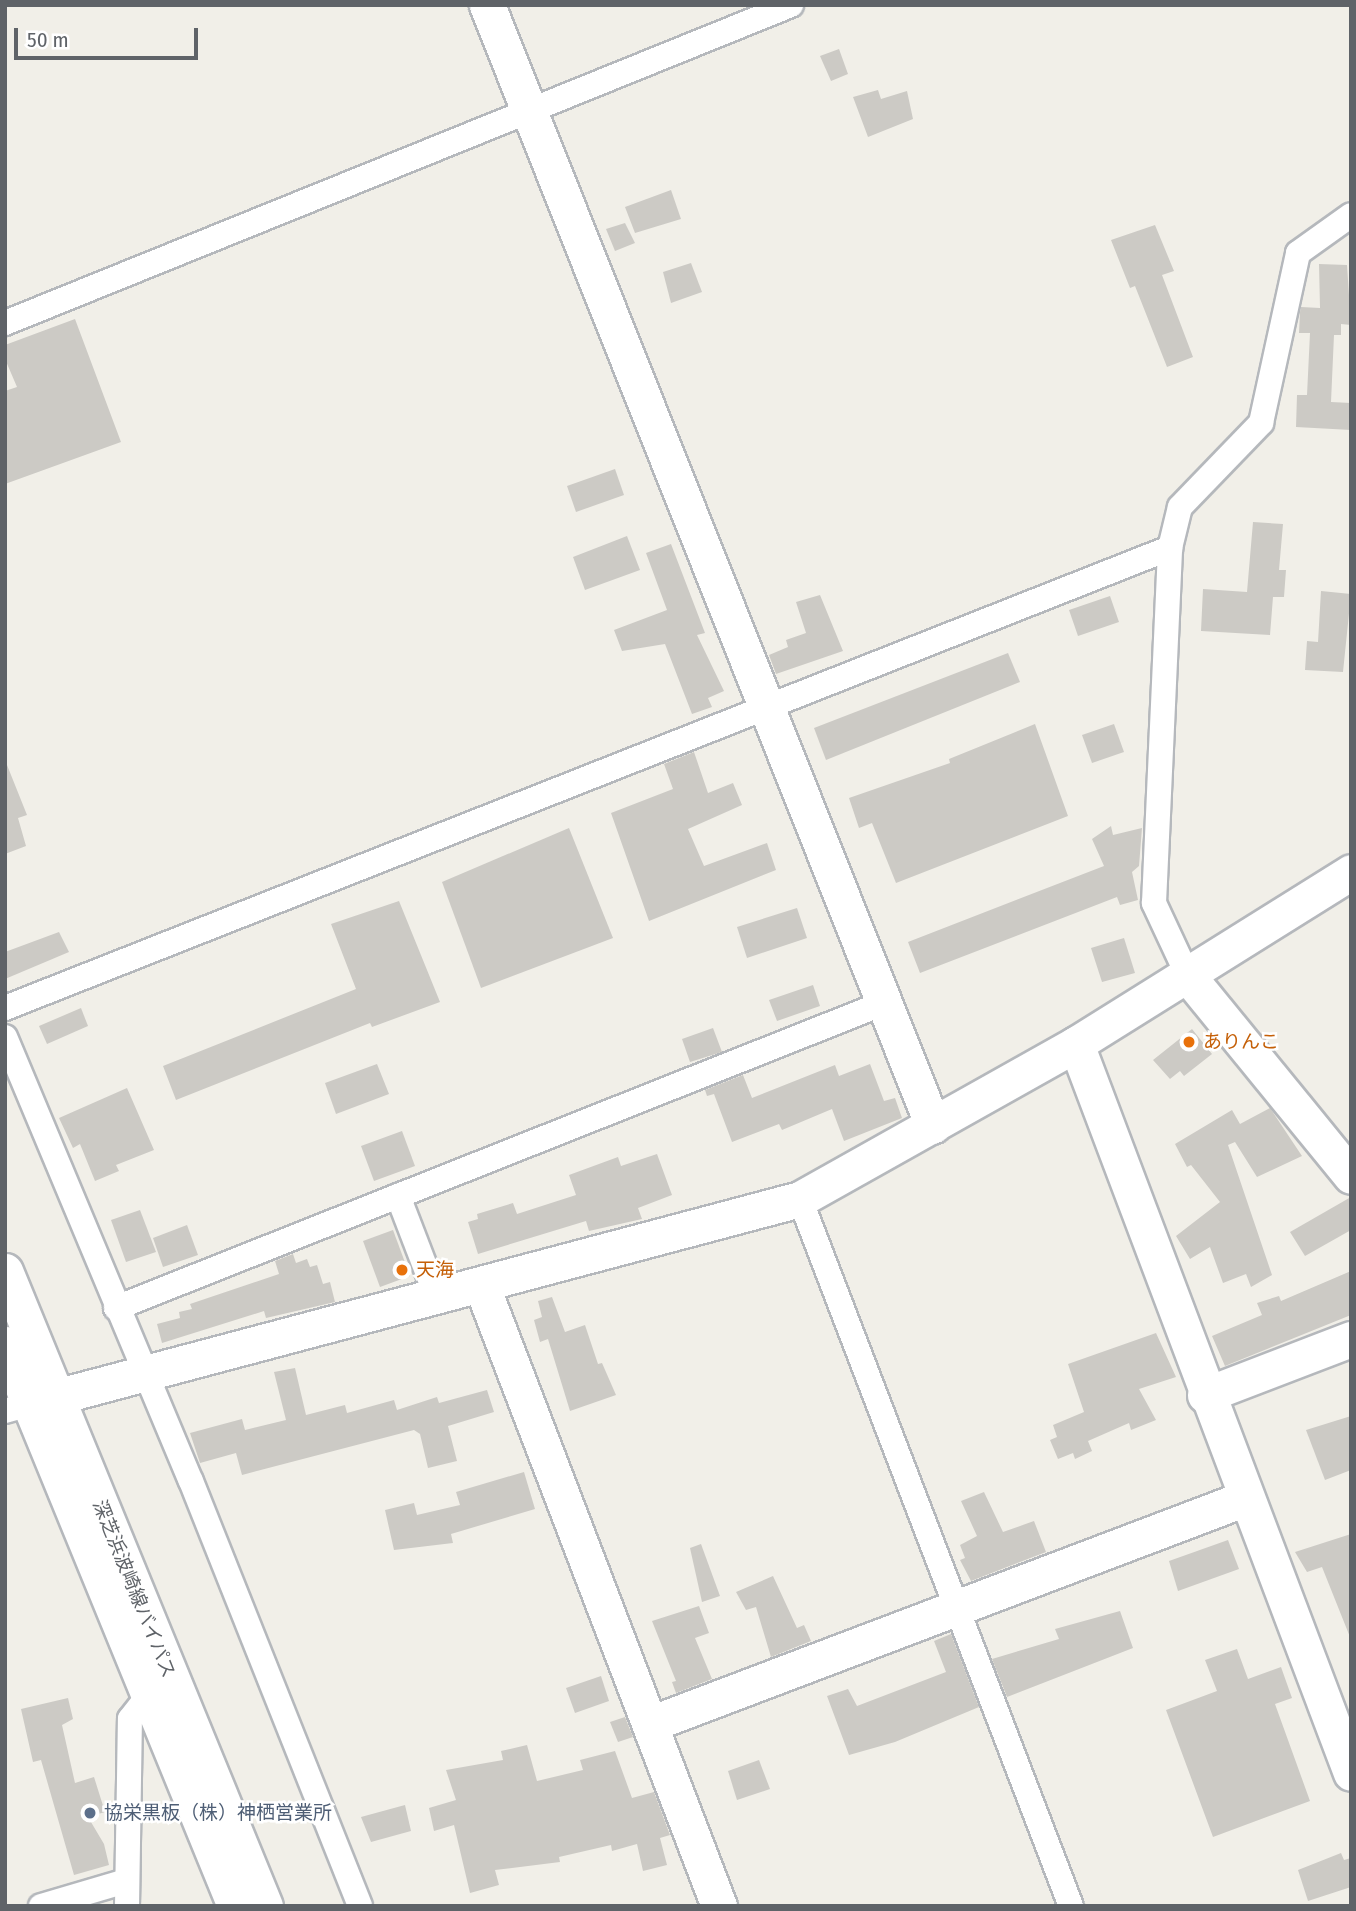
<!DOCTYPE html>
<html>
<head>
<meta charset="utf-8">
<style>
	body { margin:0 }
	#map { position:relative; width:1356px; height:1911px; overflow:hidden; background:#f1efe8; font-family:"Fira Sans Condensed","Noto Sans JP",sans-serif }
	div>[style] { position:absolute }
	[style*='--x'] { left:calc(var(--x)*1px); top:calc(var(--y)*1px); width:calc(var(--w)*1px); rotate:calc(var(--a)*1deg) }
	.building>* { inset:0; background:#cccac5 }
	.roads { filter:drop-shadow(2px 0 #b5b8bc) drop-shadow(-2px 0 #b5b8bc) drop-shadow(0 2px #b5b8bc) drop-shadow(0 -2px #b5b8bc) }
	.street>* { height:24px; margin:-12px; padding:0 12px; transform-origin:12px; border-radius:12px; background:#fff }
	.secondary>* { height:35px; margin:-17.5px; padding:0 17.5px; transform-origin:17.5px; border-radius:17.5px; background:#fff }
	.dots>* { width:19px; height:19px; translate:-50% -50%; box-sizing:border-box; border:4px solid #fff; border-radius:50% }
	span { translate:-50% -50%; white-space:nowrap; text-align:center; line-height:1.15; -webkit-text-stroke:5px #fff; paint-order:stroke }
	.food-label { font-size:19px; color:#c56008 }
	.left { translate:0 -50%; text-align:left }
	.street-label { font-size:19px; color:#5f6368 }
	.service-label { font-size:19px; color:#4e5e75 }
	.frame { position:absolute; inset:0; border:7px solid #5f6368; pointer-events:none }
	.scale { position:absolute; left:14px; top:28px; width:184px; height:32px; box-sizing:border-box; border:4px solid #5f6368; border-top:0; padding-left:9px; font-size:21px; line-height:24px; white-space:nowrap; color:#5f6368; -webkit-text-stroke:5px #fff; paint-order:stroke }
</style>
</head>
<body>
<div id="map">
	<div class="building">
		<div style="clip-path:polygon(839px 49px,848px 74px,831px 81px,820px 56px)"></div>
		<div style="clip-path:polygon(878px 90px,881px 99px,907px 91px,913px 119px,868px 137px,853px 97px)"></div>
		<div style="clip-path:polygon(671px 190px,681px 219px,635px 233px,625px 207px)"></div>
		<div style="clip-path:polygon(625px 223px,635px 243px,615px 251px,606px 229px)"></div>
		<div style="clip-path:polygon(1155px 225px,1174px 271px,1162px 275px,1193px 357px,1167px 367px,1135px 286px,1130px 288px,1111px 240px)"></div>
		<div style="clip-path:polygon(691px 263px,702px 292px,671px 303px,663px 272px)"></div>
		<div style="clip-path:polygon(1319px 264px,1347px 265px,1351px 325px,1341px 324px,1341px 335px,1334px 335px,1331px 402px,1351px 403px,1351px 430px,1296px 427px,1297px 395px,1307px 395px,1310px 333px,1299px 333px,1300px 312px,1301px 307px,1320px 308px)"></div>
		<div style="clip-path:polygon(75px 319px,121px 442px,5px 484px,5px 391px,17px 387px,5px 359px,5px 345px)"></div>
		<div style="clip-path:polygon(615px 469px,624px 495px,576px 512px,567px 486px)"></div>
		<div style="clip-path:polygon(1253px 522px,1283px 524px,1279px 570px,1286px 570px,1284px 597px,1273px 597px,1270px 635px,1201px 631px,1203px 589px,1247px 592px)"></div>
		<div style="clip-path:polygon(627px 536px,640px 570px,585px 590px,573px 557px)"></div>
		<div style="clip-path:polygon(671px 544px,705px 633px,697px 635px,724px 691px,708px 698px,712px 707px,692px 714px,665px 644px,622px 651px,614px 630px,667px 610px,646px 553px)"></div>
		<div style="clip-path:polygon(1321px 591px,1351px 594px,1343px 672px,1305px 670px,1307px 641px,1318px 642px)"></div>
		<div style="clip-path:polygon(820px 595px,843px 651px,776px 674px,769px 655px,788px 647px,786px 640px,806px 633px,796px 602px)"></div>
		<div style="clip-path:polygon(1110px 596px,1119px 622px,1078px 636px,1069px 610px)"></div>
		<div style="clip-path:polygon(1008px 653px,1020px 682px,826px 760px,814px 728px)"></div>
		<div style="clip-path:polygon(1035px 724px,1068px 816px,896px 883px,872px 823px,859px 828px,849px 798px,950px 763px,949px 759px)"></div>
		<div style="clip-path:polygon(1114px 724px,1124px 752px,1092px 763px,1082px 735px)"></div>
		<div style="clip-path:polygon(694px 752px,708px 793px,733px 783px,742px 805px,688px 829px,704px 866px,767px 843px,776px 870px,649px 921px,611px 813px,673px 789px,664px 764px)"></div>
		<div style="clip-path:polygon(5px 760px,27px 815px,18px 818px,26px 846px,5px 854px)"></div>
		<div style="clip-path:polygon(1111px 826px,1113px 835px,1142px 828px,1139px 866px,1132px 872px,1138px 900px,1120px 905px,1117px 897px,920px 973px,908px 942px,1104px 866px,1092px 839px)"></div>
		<div style="clip-path:polygon(569px 828px,613px 938px,481px 988px,442px 882px)"></div>
		<div style="clip-path:polygon(399px 901px,440px 1002px,372px 1027px,370px 1023px,176px 1100px,163px 1066px,356px 989px,331px 924px)"></div>
		<div style="clip-path:polygon(797px 908px,807px 938px,747px 958px,737px 927px)"></div>
		<div style="clip-path:polygon(59px 932px,69px 952px,5px 979px,5px 952px)"></div>
		<div style="clip-path:polygon(1124px 938px,1135px 973px,1102px 982px,1091px 948px)"></div>
		<div style="clip-path:polygon(813px 985px,820px 1006px,777px 1021px,769px 1000px)"></div>
		<div style="clip-path:polygon(81px 1008px,88px 1026px,47px 1044px,39px 1026px)"></div>
		<div style="clip-path:polygon(713px 1028px,722px 1052px,690px 1062px,682px 1039px)"></div>
		<div style="clip-path:polygon(1192px 1029px,1212px 1054px,1184px 1076px,1180px 1071px,1170px 1079px,1153px 1060px)"></div>
		<div style="clip-path:polygon(377px 1064px,389px 1094px,336px 1114px,325px 1083px)"></div>
		<div style="clip-path:polygon(870px 1064px,884px 1101px,895px 1098px,902px 1118px,844px 1141px,832px 1109px,782px 1130px,779px 1124px,732px 1142px,714px 1094px,707px 1096px,705px 1090px,743px 1075px,752px 1098px,835px 1065px,839px 1076px)"></div>
		<div style="clip-path:polygon(127px 1088px,154px 1150px,116px 1165px,119px 1171px,95px 1181px,80px 1144px,73px 1148px,59px 1118px)"></div>
		<div style="clip-path:polygon(1270px 1108px,1302px 1156px,1257px 1177px,1235px 1142px,1228px 1145px,1272px 1275px,1251px 1287px,1246px 1274px,1223px 1283px,1210px 1247px,1190px 1259px,1176px 1236px,1220px 1202px,1191px 1165px,1187px 1167px,1175px 1144px,1232px 1110px,1240px 1124px)"></div>
		<div style="clip-path:polygon(402px 1131px,415px 1166px,374px 1181px,361px 1146px)"></div>
		<div style="clip-path:polygon(657px 1154px,672px 1195px,638px 1208px,642px 1219px,589px 1231px,586px 1221px,478px 1254px,468px 1222px,478px 1219px,477px 1214px,513px 1203px,517px 1214px,576px 1195px,569px 1175px,618px 1157px,621px 1166px)"></div>
		<div style="clip-path:polygon(1351px 1197px,1351px 1230px,1305px 1256px,1290px 1232px)"></div>
		<div style="clip-path:polygon(140px 1210px,156px 1252px,126px 1262px,111px 1220px)"></div>
		<div style="clip-path:polygon(187px 1225px,198px 1255px,163px 1267px,153px 1238px)"></div>
		<div style="clip-path:polygon(393px 1230px,410px 1276px,380px 1287px,363px 1241px)"></div>
		<div style="clip-path:polygon(293px 1254px,296px 1263px,307px 1259px,310px 1267px,317px 1265px,323px 1284px,330px 1282px,335px 1302px,266px 1318px,264px 1311px,162px 1343px,157px 1324px,180px 1318px,179px 1312px,192px 1309px,190px 1304px,279px 1274px,275px 1261px)"></div>
		<div style="clip-path:polygon(1351px 1271px,1351px 1315px,1225px 1366px,1212px 1336px,1262px 1315px,1257px 1303px,1279px 1296px,1281px 1301px)"></div>
		<div style="clip-path:polygon(552px 1297px,565px 1332px,585px 1325px,598px 1364px,602px 1363px,616px 1395px,570px 1411px,548px 1339px,540px 1342px,534px 1320px,542px 1317px,538px 1301px)"></div>
		<div style="clip-path:polygon(1156px 1333px,1176px 1377px,1139px 1389px,1156px 1420px,1131px 1430px,1129px 1423px,1088px 1441px,1092px 1451px,1075px 1459px,1073px 1453px,1058px 1459px,1050px 1440px,1057px 1437px,1053px 1425px,1084px 1412px,1068px 1364px)"></div>
		<div style="clip-path:polygon(295px 1368px,306px 1415px,345px 1405px,347px 1413px,394px 1400px,397px 1410px,437px 1397px,439px 1403px,487px 1390px,494px 1412px,448px 1426px,457px 1461px,428px 1468px,420px 1434px,414px 1430px,242px 1475px,236px 1453px,200px 1463px,190px 1433px,242px 1419px,245px 1430px,286px 1420px,274px 1372px)"></div>
		<div style="clip-path:polygon(1351px 1416px,1351px 1470px,1325px 1480px,1306px 1430px)"></div>
		<div style="clip-path:polygon(524px 1472px,535px 1509px,451px 1534px,453px 1543px,394px 1550px,385px 1510px,414px 1503px,417px 1515px,460px 1505px,456px 1492px)"></div>
		<div style="clip-path:polygon(984px 1492px,1003px 1532px,1034px 1521px,1046px 1552px,971px 1581px,960px 1560px,965px 1558px,960px 1545px,977px 1536px,961px 1501px)"></div>
		<div style="clip-path:polygon(1351px 1534px,1351px 1637px,1350px 1637px,1322px 1567px,1307px 1572px,1295px 1552px)"></div>
		<div style="clip-path:polygon(1228px 1540px,1239px 1569px,1178px 1591px,1169px 1561px)"></div>
		<div style="clip-path:polygon(701px 1544px,720px 1596px,702px 1602px,690px 1548px)"></div>
		<div style="clip-path:polygon(773px 1576px,797px 1628px,804px 1625px,811px 1641px,771px 1657px,756px 1607px,746px 1610px,736px 1592px)"></div>
		<div style="clip-path:polygon(699px 1606px,709px 1633px,695px 1638px,712px 1679px,676px 1693px,672px 1682px,676px 1681px,652px 1621px)"></div>
		<div style="clip-path:polygon(1120px 1611px,1133px 1648px,1007px 1697px,992px 1659px,1059px 1639px,1055px 1629px)"></div>
		<div style="clip-path:polygon(951px 1634px,979px 1707px,895px 1742px,849px 1755px,827px 1696px,848px 1689px,857px 1706px,946px 1672px,934px 1641px)"></div>
		<div style="clip-path:polygon(1237px 1649px,1248px 1679px,1281px 1667px,1292px 1698px,1275px 1704px,1310px 1801px,1213px 1837px,1166px 1710px,1217px 1691px,1205px 1660px)"></div>
		<div style="clip-path:polygon(601px 1676px,609px 1701px,575px 1713px,566px 1688px)"></div>
		<div style="clip-path:polygon(68px 1698px,73px 1719px,62px 1725px,75px 1783px,94px 1777px,105px 1812px,88px 1817px,104px 1844px,109px 1865px,74px 1875px,41px 1760px,33px 1762px,21px 1709px)"></div>
		<div style="clip-path:polygon(625px 1717px,633px 1737px,618px 1742px,610px 1722px)"></div>
		<div style="clip-path:polygon(527px 1745px,537px 1781px,583px 1770px,580px 1760px,615px 1751px,632px 1798px,654px 1792px,670px 1835px,660px 1838px,667px 1865px,643px 1871px,637px 1844px,612px 1851px,611px 1845px,559px 1857px,560px 1862px,495px 1870px,499px 1885px,470px 1893px,454px 1825px,434px 1831px,429px 1808px,456px 1800px,446px 1770px,503px 1760px,501px 1751px)"></div>
		<div style="clip-path:polygon(759px 1760px,770px 1789px,737px 1800px,728px 1771px)"></div>
		<div style="clip-path:polygon(405px 1805px,411px 1831px,371px 1842px,361px 1817px)"></div>
		<div style="clip-path:polygon(1341px 1853px,1344px 1860px,1351px 1858px,1351px 1887px,1308px 1901px,1298px 1870px)"></div>
	</div>
	<div class="roads">
		<div class="street">
			<div style="--x:5;--y:323;--w:848;--a:-22.03"></div>
			<div style="--x:1188;--y:976;--w:81;--a:-115"></div>
			<div style="--x:1154;--y:903;--w:355;--a:-87.4"></div>
			<div style="--x:1170;--y:548;--w:42;--a:-76.3"></div>
			<div style="--x:1180;--y:507;--w:117;--a:-46"></div>
			<div style="--x:1261;--y:423;--w:174;--a:-77.7"></div>
			<div style="--x:1298;--y:253;--w:65;--a:-35.6"></div>
			<div style="--x:5;--y:1008;--w:1253;--a:-21.55"></div>
			<div style="--x:5;--y:1037;--w:481;--a:67.3"></div>
			<div style="--x:191;--y:1481;--w:457;--a:68.3"></div>
			<div style="--x:398;--y:1196;--w:106;--a:69"></div>
			<div style="--x:800;--y:1199;--w:757;--a:69.03"></div>
			<div style="--x:116;--y:1308;--w:826;--a:-21.66"></div>
			<div style="--x:5;--y:1411;--w:25;--a:-16"></div>
			<div style="--x:41;--y:1906;--w:89;--a:-16.4"></div>
			<div style="--x:127;--y:1906;--w:187;--a:-89.1"></div>
			<div style="--x:130;--y:1719;--w:31;--a:-52"></div>
		</div>
		<div class="secondary">
			<div style="--x:487;--y:5;--w:1206;--a:68.3"></div>
			<div style="--x:1188;--y:976;--w:258;--a:50.8"></div>
			<div style="--x:1076;--y:1044;--w:779;--a:69.33"></div>
			<div style="--x:5;--y:1271;--w:686;--a:67.73"></div>
			<div style="--x:481;--y:1284;--w:666;--a:69.06"></div>
			<div style="--x:5;--y:1344;--w:607;--a:67.74"></div>
			<div style="--x:1205;--y:1395;--w:156;--a:-21"></div>
			<div style="--x:29;--y:1404;--w:798;--a:-14.89"></div>
			<div style="--x:800;--y:1199;--w:317;--a:-29.3"></div>
			<div style="--x:1076;--y:1044;--w:324;--a:-32"></div>
			<div style="--x:650;--y:1724;--w:637;--a:-20.77"></div>
		</div>
	</div>
	<div class="dots">
		<div style="left:1189px;top:1042px;background:#e8710a"></div>
		<div style="left:402px;top:1270px;background:#e8710a"></div>
		<div style="left:90px;top:1813px;background:#5c6f8a"></div>
	</div>
	<div class="food-label">
		<span class="left" style="left:1203px;top:1042px">ありんこ</span>
		<span class="left" style="left:416px;top:1270px">天海</span>
	</div>
	<div class="street-label">
		<span style="left:134px;top:1589px;rotate:68deg">深芝浜波崎線バイパス</span>
	</div>
	<div class="service-label">
		<span class="left" style="left:104px;top:1813px">協栄黒板（株）神栖営業所</span>
	</div>
	<div class="frame"></div>
	<div class="scale">50 m</div>
</div>
</body>
</html>
